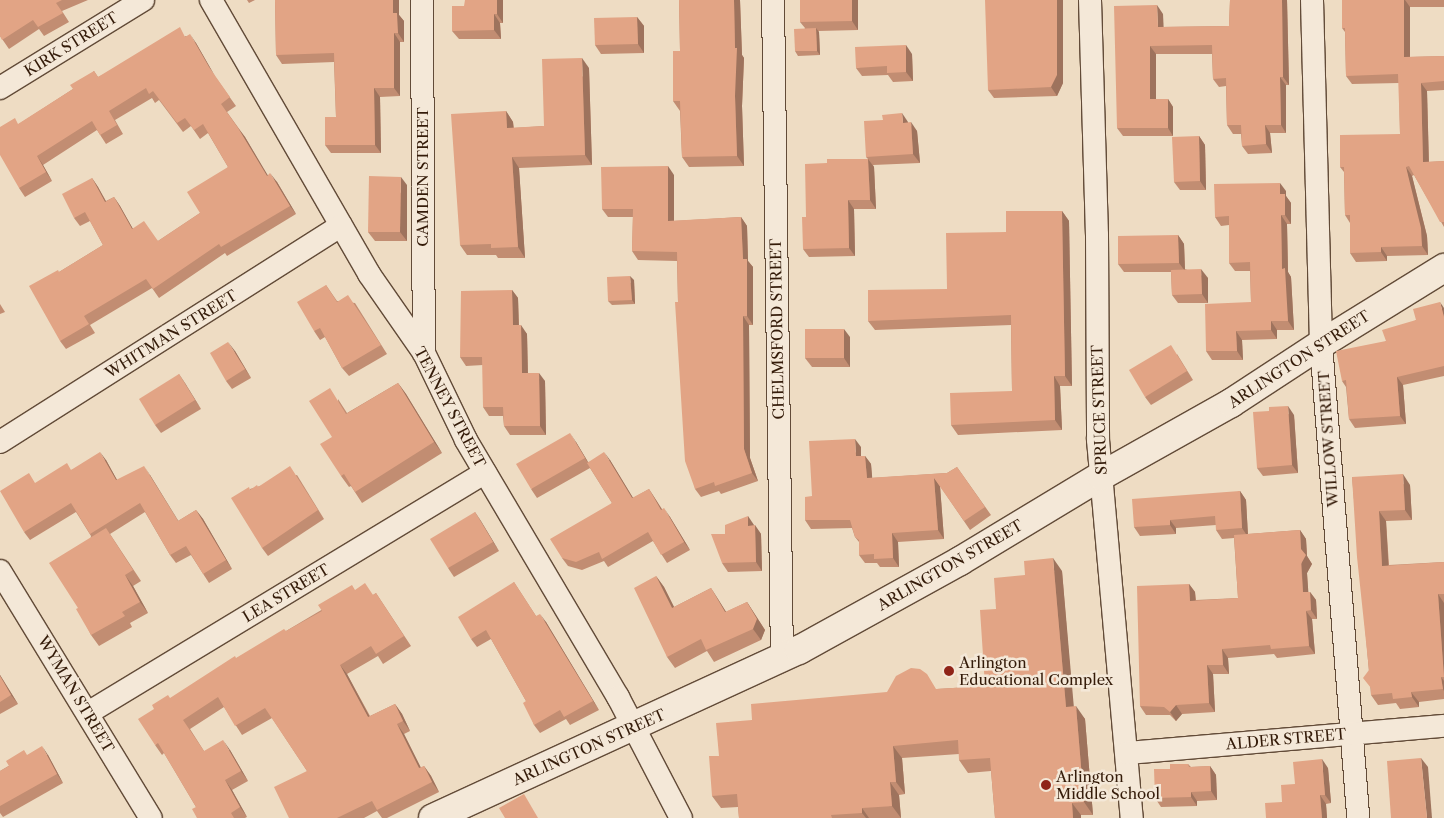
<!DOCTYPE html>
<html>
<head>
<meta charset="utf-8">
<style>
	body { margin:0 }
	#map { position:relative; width:1444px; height:818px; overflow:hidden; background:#eedcc3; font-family:"Libre Caslon Text",serif }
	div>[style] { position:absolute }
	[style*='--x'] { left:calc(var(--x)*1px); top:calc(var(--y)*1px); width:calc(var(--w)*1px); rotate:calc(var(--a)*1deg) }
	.roads { filter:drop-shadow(1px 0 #624b38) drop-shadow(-1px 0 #624b38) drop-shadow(0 1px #624b38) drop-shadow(0 -1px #624b38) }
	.street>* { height:22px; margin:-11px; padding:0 11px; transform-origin:11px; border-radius:11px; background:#f4e8d8 }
	.secondary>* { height:28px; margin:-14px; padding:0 14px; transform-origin:14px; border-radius:14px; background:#f4e8d8 }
	.wall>* { inset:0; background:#c28d72 }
	.shaded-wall>* { inset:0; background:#9e735d }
	.building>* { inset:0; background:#e2a485 }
	.dots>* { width:14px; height:14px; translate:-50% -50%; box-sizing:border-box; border:2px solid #f4e8d8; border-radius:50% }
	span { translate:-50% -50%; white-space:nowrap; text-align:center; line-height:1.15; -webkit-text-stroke:5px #f4e8d8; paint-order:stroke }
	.street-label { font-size:15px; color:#341b09 }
	.poi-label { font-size:15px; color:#341b09 }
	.left { translate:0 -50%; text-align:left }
</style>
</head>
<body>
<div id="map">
	<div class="roads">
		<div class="street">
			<div style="--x:211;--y:0;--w:316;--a:60"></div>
			<div style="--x:369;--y:274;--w:96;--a:55.2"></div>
			<div style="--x:424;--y:353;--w:97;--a:64.2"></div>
			<div style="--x:466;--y:440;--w:299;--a:59.4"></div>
			<div style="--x:618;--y:697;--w:136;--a:62.5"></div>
			<div style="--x:422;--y:0;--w:353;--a:89.7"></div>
			<div style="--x:773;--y:0;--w:658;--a:89.22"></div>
			<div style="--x:1090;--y:0;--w:235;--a:88.3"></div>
			<div style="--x:1097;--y:235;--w:205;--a:89.7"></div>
			<div style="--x:1098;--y:440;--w:380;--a:84.9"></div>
			<div style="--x:1312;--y:0;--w:344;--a:88.5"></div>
			<div style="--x:1321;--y:344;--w:475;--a:85.5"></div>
			<div style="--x:0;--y:88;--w:168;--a:-31.6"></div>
			<div style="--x:0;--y:442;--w:404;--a:-32.4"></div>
			<div style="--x:0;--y:571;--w:289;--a:58.6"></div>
			<div style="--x:88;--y:713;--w:464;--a:-31.2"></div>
			<div style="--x:1127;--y:753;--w:318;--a:-4.9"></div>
		</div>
		<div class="secondary">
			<div style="--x:433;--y:818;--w:403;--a:-24.7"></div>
			<div style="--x:799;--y:650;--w:184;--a:-28.9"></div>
			<div style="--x:960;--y:561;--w:165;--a:-31.1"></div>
			<div style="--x:1101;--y:476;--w:149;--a:-29.3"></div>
			<div style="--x:1231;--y:403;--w:108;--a:-33.2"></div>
			<div style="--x:1321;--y:344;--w:145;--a:-31.7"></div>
		</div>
	</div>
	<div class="wall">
		<div style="clip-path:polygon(0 0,88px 0,62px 11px,69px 22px,44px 36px,39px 29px,9px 49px,0 36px)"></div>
		<div style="clip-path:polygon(247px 0,255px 0,249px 3px)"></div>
		<div style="clip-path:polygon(275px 0,399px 0,399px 15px,404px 21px,404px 42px,400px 42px,400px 96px,380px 97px,381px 153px,331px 153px,325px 145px,336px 117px,334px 62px,282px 64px,276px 55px)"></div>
		<div style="clip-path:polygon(503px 0,503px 23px,500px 23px,501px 39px,459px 39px,452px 31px,464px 6px)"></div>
		<div style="clip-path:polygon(679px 0,740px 0,742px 55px,744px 58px,742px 106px,744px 166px,689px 167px,682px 157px,680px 111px,673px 101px,680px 51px)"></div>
		<div style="clip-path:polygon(800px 0,858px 0,858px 30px,818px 31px,819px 32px,820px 55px,798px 56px,795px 51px,805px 28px,800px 22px)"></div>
		<div style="clip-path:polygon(1063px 0,1063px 83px,1057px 96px,994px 98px,988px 90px)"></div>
		<div style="clip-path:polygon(1230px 0,1287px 0,1289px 85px,1286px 85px,1286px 133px,1270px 133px,1272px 153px,1248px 154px,1242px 146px,1241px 134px,1233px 134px,1227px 125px,1226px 86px,1219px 87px,1213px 79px,1212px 54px,1156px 54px,1156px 99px,1168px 99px,1173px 107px,1173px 136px,1123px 136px,1117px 128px,1163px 14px,1163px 27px,1229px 26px)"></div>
		<div style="clip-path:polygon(1342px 0,1444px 0,1444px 7px,1410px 7px,1410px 57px,1444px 56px,1444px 90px,1427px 91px,1429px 162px,1444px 161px,1444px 227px,1414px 175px,1412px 176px,1427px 236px,1428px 255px,1387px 256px,1387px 261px,1356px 262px,1350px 253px,1350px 223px,1345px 215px,1344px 172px,1340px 167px,1400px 134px,1399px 83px,1352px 84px,1346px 76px,1345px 32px,1342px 28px)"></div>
		<div style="clip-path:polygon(637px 17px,644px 26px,644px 53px,601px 54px,595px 45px)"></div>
		<div style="clip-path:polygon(186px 36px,196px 43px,214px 75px,236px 106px,227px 112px,245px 137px,267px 175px,277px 182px,296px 214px,227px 256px,225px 253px,159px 298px,152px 288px,90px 325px,95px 333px,66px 349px,60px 341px,59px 272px,103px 245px,90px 221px,80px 226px,74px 218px,92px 178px,98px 187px,106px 201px,114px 197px,120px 206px,133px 229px,158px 241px,200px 213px,228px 167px,208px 133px,200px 139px,191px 126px,183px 132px,159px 100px,155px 103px,152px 98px,115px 120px,123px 134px,106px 144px,97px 130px,43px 165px,52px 181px,25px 197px,19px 188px,19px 124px,73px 89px,94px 71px,98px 77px)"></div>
		<div style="clip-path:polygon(912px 54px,913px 81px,893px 82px,888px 75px,862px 76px,856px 68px)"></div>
		<div style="clip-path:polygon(589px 68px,592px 165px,519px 168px,525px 258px,498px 258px,496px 255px,467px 255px,460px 245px,506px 111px,513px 122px,514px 128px,544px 126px)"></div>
		<div style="clip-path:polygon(908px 123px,917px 131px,920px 163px,873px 165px,874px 167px,876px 209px,854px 209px,855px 256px,809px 257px,803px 249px,806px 217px,827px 163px,868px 159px,866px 157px)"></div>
		<div style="clip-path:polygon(1199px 136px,1205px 145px,1206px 190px,1180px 190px,1174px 182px)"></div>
		<div style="clip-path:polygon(674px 175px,674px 221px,741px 217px,747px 226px,748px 261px,753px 267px,753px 325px,749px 325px,750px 458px,758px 481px,721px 494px,719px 491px,701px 497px,695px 489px,678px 302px,677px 261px,638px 260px,632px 251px,633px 217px,608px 217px,602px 209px)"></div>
		<div style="clip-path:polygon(407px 185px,407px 241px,375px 241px,368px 232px)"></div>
		<div style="clip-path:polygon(1286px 191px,1286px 196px,1291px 203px,1291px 224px,1287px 224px,1288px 272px,1291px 277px,1294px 330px,1277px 330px,1277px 339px,1242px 340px,1243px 360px,1212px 360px,1206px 351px,1251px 302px,1250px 271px,1235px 271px,1229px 263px,1229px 225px,1221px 226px,1215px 217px)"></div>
		<div style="clip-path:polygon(1062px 211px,1069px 221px,1072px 386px,1060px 386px,1062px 430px,958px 435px,951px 425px,1012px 391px,1011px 325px,875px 330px,868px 321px,947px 289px,1006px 232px)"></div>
		<div style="clip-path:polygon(1178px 235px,1184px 244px,1185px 269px,1208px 278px,1208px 303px,1178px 303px,1172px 295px,1171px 272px,1124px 272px,1118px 264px)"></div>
		<div style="clip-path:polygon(634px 280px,635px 304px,612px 305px,608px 301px)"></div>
		<div style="clip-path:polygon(326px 285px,337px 301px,355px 303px,387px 354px,349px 376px,342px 368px,325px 337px,320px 340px,314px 331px)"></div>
		<div style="clip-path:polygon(512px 290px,518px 298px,519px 325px,527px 334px,528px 373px,545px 381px,546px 435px,510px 435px,504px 426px,503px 416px,489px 416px,483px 407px,483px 365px,466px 366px,460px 357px)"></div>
		<div style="clip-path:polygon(0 304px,5px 312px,0 314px)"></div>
		<div style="clip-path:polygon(1444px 308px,1444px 376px,1403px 385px,1406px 424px,1355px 428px,1349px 419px,1346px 387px,1342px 381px,1386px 341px,1416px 320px)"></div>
		<div style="clip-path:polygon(850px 337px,850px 367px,812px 367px,805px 358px)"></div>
		<div style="clip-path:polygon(235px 351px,251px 378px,232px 389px,226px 381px)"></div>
		<div style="clip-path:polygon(1177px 354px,1193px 380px,1151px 405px,1145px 397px)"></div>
		<div style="clip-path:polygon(179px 374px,201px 409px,161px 433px,155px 425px)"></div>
		<div style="clip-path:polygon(398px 383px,406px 394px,442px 453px,362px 503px,351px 486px,349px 487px,341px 476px,338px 399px,347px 413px)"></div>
		<div style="clip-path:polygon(1269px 411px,1294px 415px,1298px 473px,1263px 476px,1257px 468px)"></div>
		<div style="clip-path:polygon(576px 442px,588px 462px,610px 460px,633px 498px,649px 489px,662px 509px,670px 517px,690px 550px,667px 563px,653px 541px,608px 567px,604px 561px,582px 570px,568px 566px,562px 558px,612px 503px,590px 468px,537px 498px,531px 489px)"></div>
		<div style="clip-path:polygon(861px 447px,861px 456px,865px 456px,871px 464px,872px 478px,947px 473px,957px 467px,991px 515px,970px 530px,940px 486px,944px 539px,898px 542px,899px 567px,880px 567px,877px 563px,865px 563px,859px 555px,859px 542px,855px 537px,852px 528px,811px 529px,805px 520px,812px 496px)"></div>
		<div style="clip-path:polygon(106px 460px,117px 480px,150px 475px,178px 521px,196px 510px,203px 519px,232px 569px,209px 583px,191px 555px,176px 563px,170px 555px,145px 512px,110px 534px,141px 581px,133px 586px,148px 613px,130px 623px,132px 627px,99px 646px,91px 635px,78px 608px,91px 536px,76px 512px,30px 540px,24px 532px,71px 470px)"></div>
		<div style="clip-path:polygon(297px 475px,324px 519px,268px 556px,262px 548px,250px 489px)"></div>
		<div style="clip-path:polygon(1352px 477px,1410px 485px,1412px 520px,1386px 521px,1389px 565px,1444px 562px,1444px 699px,1419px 702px,1419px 707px,1400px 709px,1396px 703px,1378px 705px,1371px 695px)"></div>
		<div style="clip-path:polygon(1240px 491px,1246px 500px,1248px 534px,1300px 530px,1306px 539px,1307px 556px,1312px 564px,1307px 573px,1308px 592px,1310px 592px,1316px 600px,1317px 619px,1312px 619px,1315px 654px,1277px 658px,1274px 654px,1228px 658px,1229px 674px,1213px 674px,1215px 712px,1182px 714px,1176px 721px,1170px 715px,1146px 715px,1140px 706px,1189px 584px,1195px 592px,1196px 600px,1238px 598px,1234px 538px,1222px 539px,1216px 530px,1216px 525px,1176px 528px,1176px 534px,1140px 536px,1134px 527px)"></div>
		<div style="clip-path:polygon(475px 512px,499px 551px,454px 577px,448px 568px)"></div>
		<div style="clip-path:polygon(754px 525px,761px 534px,762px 571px,728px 572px,722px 563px)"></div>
		<div style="clip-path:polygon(1062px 571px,1073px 706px,1085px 719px,1093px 815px,1081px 815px,1081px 818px,995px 818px,991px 771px,968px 773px,959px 760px,959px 754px,902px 758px,905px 794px,899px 795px,901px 818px,739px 818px,738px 807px,721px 808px,712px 796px,719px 756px,752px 720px,937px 689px,985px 686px,996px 609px,1025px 575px)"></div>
		<div style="clip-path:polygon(656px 576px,664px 587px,674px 607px,711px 588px,726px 612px,747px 602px,765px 630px,761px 640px,714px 662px,707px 651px,675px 668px,667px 657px)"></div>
		<div style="clip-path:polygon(514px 582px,536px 616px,546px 622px,599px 710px,570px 725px,566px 719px,540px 733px,534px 725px,526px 701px,491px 639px,477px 647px,471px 639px)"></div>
		<div style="clip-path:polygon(355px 590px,373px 595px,376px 593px,411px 646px,383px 664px,378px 656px,347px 674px,370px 716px,395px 704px,402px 714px,410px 731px,404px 734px,421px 768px,424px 766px,431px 776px,439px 792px,387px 818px,382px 818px,377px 811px,364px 818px,289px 818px,307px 771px,272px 718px,242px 735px,224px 707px,190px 729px,204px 751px,230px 750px,248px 781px,232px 790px,247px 817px,245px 818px,197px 818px,196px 807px,164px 753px,162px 755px,155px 745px,237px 658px,286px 631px)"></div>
		<div style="clip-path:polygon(0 675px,18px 704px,0 714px)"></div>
		<div style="clip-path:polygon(27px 755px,48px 755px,63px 783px,3px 817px,0 813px,0 771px)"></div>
		<div style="clip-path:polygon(1188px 764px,1191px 767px,1210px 766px,1216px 775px,1217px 800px,1197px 801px,1197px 806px,1161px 807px,1155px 798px,1170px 769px)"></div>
		<div style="clip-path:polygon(1328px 768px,1331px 803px,1326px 804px,1327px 818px,1266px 818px,1282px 802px,1295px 784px)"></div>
	</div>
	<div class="shaded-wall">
		<div style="clip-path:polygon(393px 0,399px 0,399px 15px,404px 21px,404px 42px,398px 33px,393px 13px)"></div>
		<div style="clip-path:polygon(497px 0,503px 0,503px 23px,497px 14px)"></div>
		<div style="clip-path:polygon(734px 0,740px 0,742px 55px,744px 58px,742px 106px,744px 166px,737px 156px,735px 96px,735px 48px)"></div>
		<div style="clip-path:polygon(852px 0,858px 0,858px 30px,852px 21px)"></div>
		<div style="clip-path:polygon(1057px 0,1063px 0,1063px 83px,1057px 96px,1051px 87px)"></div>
		<div style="clip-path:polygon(1282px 0,1287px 0,1289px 85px,1283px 77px)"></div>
		<div style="clip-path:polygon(1404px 0,1405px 0,1410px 7px,1410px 66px,1404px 57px)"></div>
		<div style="clip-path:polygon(1157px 5px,1163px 14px,1164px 35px,1158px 27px)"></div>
		<div style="clip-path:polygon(494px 14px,500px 23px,501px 39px,494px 30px)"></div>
		<div style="clip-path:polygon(637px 17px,644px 26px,644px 53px,638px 44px)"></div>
		<div style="clip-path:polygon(816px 28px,819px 32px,820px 55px,817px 51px)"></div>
		<div style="clip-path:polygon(394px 33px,400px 42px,400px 96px,394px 88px)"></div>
		<div style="clip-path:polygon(190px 34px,196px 43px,215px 76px,209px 67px)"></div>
		<div style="clip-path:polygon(906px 45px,912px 54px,913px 81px,906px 72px)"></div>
		<div style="clip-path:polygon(1150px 46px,1156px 54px,1156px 107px,1150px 99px)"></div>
		<div style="clip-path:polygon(582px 58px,589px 68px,592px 165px,585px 155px)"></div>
		<div style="clip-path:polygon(1280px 77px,1286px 85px,1286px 133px,1281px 125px)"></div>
		<div style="clip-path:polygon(1421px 83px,1427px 91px,1429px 170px,1423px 162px)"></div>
		<div style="clip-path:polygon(374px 88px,380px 97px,381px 153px,375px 145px)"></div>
		<div style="clip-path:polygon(1168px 99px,1173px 107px,1173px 136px,1168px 128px)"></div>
		<div style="clip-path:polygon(506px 111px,513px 122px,514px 139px,507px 128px)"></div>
		<div style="clip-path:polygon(902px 113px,908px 122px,909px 132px,903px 123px)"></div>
		<div style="clip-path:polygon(911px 122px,917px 131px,920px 163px,913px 154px)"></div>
		<div style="clip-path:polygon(1265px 125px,1270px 133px,1272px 153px,1266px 144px)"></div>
		<div style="clip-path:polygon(238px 128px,245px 137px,273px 184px,267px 176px)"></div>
		<div style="clip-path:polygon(1199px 136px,1205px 145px,1206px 190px,1200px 181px)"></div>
		<div style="clip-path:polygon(37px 156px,43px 165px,52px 181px,46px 172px)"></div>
		<div style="clip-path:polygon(512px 157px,519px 168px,525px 258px,518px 247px)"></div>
		<div style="clip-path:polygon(868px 159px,874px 167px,876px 209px,870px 200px)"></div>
		<div style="clip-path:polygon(668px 166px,674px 175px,674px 230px,668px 221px)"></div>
		<div style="clip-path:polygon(1406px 167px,1412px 176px,1427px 236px,1428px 255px,1422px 246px)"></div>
		<div style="clip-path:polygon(270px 173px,277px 182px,296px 214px,290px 206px)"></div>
		<div style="clip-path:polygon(401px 177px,407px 185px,407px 241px,400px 232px)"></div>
		<div style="clip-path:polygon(92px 178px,98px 187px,111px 211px,105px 202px)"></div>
		<div style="clip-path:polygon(1280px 183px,1286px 191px,1286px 196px,1291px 203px,1291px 224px,1285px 215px,1280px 194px)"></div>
		<div style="clip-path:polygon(114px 197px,120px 206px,138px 238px,132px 229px)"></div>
		<div style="clip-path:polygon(848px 200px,854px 209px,855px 256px,849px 248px)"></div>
		<div style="clip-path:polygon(1062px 211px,1069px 221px,1072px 386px,1065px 376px)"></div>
		<div style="clip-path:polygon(1281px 215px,1287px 224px,1288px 272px,1291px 277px,1294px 330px,1288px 321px,1282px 269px)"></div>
		<div style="clip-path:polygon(741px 217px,747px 226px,748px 261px,753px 267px,753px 325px,747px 316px,743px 259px)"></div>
		<div style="clip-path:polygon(1178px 235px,1184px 244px,1185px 271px,1179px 263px)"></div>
		<div style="clip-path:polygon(1381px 247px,1387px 256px,1387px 261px,1381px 252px)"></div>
		<div style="clip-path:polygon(1201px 269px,1208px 278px,1208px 303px,1202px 294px)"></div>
		<div style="clip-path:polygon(630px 276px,634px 280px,635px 304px,632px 300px)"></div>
		<div style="clip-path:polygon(512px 290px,518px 298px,519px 334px,513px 325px)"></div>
		<div style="clip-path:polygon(1440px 302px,1444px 308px,1444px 317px)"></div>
		<div style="clip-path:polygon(743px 316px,749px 325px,750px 458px,758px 481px,752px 473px,744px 449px)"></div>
		<div style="clip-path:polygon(1271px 321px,1277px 330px,1277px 339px,1271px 330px)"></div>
		<div style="clip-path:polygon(521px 325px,527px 334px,528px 382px,522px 373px)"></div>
		<div style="clip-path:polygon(844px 329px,850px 337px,850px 367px,844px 358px)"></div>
		<div style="clip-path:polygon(1236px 331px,1242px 340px,1243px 360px,1237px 351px)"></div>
		<div style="clip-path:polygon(228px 342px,235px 351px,251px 378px,245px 369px)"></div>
		<div style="clip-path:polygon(539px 373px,545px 381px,546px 435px,540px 426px)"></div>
		<div style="clip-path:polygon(179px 374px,185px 383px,201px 409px,195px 400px)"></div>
		<div style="clip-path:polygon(1054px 376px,1060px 386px,1062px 430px,1055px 420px)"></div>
		<div style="clip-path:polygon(1397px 377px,1403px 385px,1406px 424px,1400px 416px)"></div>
		<div style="clip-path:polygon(398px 383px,406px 394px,442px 453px,434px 442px)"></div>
		<div style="clip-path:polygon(1288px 406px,1294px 415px,1298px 473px,1292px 465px)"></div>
		<div style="clip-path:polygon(570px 433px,576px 442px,591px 467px,585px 458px)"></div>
		<div style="clip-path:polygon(855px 439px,861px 447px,861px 465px,856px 456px)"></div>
		<div style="clip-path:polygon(100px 452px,106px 460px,122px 489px,116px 480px)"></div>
		<div style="clip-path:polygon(604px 452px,610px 460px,638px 506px,632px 498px)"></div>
		<div style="clip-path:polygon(865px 456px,871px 464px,873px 487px,867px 478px)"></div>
		<div style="clip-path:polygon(144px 466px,150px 475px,184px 530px,178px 521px)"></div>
		<div style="clip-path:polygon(1403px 474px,1410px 485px,1412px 520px,1405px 510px)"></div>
		<div style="clip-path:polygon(934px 478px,940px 486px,944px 539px,938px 530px)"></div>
		<div style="clip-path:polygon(649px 489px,654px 497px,667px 518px,661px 510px)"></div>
		<div style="clip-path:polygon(1240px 491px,1246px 500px,1248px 537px,1242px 528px)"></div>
		<div style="clip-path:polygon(664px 508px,670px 517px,690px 550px,684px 542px)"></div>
		<div style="clip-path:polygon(196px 510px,203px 519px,232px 569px,226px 560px)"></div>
		<div style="clip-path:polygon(1379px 511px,1386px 521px,1389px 576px,1382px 566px)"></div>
		<div style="clip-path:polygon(475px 512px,481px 521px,499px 551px,493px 542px)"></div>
		<div style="clip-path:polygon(748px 516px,754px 525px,754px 535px,748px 526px)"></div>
		<div style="clip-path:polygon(1170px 520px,1176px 528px,1176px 534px,1170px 525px)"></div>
		<div style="clip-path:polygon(755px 525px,761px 534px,762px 571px,756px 562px)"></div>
		<div style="clip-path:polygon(1300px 530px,1306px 539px,1307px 556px,1312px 564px,1307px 573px,1309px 601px,1303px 592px)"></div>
		<div style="clip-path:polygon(892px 533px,898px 542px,899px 567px,893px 558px)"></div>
		<div style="clip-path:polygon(1053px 558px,1062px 571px,1075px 720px,1066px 707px)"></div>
		<div style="clip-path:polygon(125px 575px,133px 586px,148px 613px,140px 602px)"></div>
		<div style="clip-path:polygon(656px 576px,664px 587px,680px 619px,672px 608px)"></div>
		<div style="clip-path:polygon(1189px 584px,1195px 592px,1196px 609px,1190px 601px)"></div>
		<div style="clip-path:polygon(711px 588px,718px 599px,733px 623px,725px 612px)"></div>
		<div style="clip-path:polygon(1310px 592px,1316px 600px,1317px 619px,1311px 610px)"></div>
		<div style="clip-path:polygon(1438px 594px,1444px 603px,1444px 677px)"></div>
		<div style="clip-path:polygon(747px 602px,765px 630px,761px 640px,753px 629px)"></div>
		<div style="clip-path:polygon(1306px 611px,1312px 619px,1315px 654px,1309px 646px)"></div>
		<div style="clip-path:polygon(540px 614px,546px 622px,599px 710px,593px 701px)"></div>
		<div style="clip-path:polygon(1222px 649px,1228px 658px,1229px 674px,1223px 665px)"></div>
		<div style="clip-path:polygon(340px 665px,347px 674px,375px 727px,368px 717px)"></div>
		<div style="clip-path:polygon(1207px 665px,1213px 674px,1215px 712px,1209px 703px)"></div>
		<div style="clip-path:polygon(0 675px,18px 704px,11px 695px,0 676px)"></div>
		<div style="clip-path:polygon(1441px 677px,1444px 681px,1444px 691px,1443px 689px)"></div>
		<div style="clip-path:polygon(1411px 692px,1419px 702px,1419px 707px,1412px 697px)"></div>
		<div style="clip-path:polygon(395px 704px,402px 714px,410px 731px,403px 721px)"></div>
		<div style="clip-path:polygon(1176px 705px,1182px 714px,1176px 721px,1170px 712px)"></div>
		<div style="clip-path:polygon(1076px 706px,1085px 719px,1093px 815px,1084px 802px)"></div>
		<div style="clip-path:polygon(397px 724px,404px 734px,426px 778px,419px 768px)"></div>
		<div style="clip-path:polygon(223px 740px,230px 750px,248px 781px,241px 771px)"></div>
		<div style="clip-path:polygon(42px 746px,48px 755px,63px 783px,57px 774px)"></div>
		<div style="clip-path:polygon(893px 746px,902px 758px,905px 794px,896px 782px)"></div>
		<div style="clip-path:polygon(1421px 758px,1428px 767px,1432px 818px,1427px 818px)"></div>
		<div style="clip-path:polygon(1322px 759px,1328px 768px,1331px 803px,1325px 795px)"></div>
		<div style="clip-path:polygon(424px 766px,431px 776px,439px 792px,432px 782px)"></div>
		<div style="clip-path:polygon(1210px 766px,1216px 775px,1217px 800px,1211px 791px)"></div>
		<div style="clip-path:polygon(225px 780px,232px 790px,247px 817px,240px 807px)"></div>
		<div style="clip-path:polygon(890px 782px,899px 795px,901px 818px,892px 806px)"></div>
		<div style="clip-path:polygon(1191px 792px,1197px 801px,1197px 806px,1191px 797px)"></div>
		<div style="clip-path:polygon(1320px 795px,1326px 804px,1327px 818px,1322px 818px)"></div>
		<div style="clip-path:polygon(1072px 803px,1081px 815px,1081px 818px,1073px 818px)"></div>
		<div style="clip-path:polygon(862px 808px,869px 818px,866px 818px,862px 813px)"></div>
	</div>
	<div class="building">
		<div style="clip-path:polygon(0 0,62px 0,56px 3px,63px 13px,38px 27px,33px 20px,2px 40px,0 36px)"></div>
		<div style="clip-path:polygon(275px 0,393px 0,393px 13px,397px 13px,398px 33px,394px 33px,394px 88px,374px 88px,375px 145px,325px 145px,325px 117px,336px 117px,334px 53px,276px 55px)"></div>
		<div style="clip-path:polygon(465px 0,497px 0,497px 14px,494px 14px,494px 30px,452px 31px,452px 6px,464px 6px)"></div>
		<div style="clip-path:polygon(679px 0,734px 0,735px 48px,737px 48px,735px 96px,737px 156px,682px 157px,680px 101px,673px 101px,673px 51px,680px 51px)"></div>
		<div style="clip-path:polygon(800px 0,852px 0,852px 21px,800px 22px)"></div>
		<div style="clip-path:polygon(985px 0,1057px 0,1057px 75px,1051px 87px,988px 90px)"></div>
		<div style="clip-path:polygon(1230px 0,1282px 0,1283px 77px,1280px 77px,1281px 125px,1265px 125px,1266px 144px,1242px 146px,1241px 125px,1227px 125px,1226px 78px,1213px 79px,1212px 45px,1150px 46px,1150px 99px,1168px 99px,1168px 128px,1117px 128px,1114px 6px,1157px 5px,1158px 27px,1229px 26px)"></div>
		<div style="clip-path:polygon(1342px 0,1404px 0,1404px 57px,1444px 56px,1444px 81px,1421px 83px,1423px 162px,1444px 161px,1444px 222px,1440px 222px,1409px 166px,1406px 167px,1421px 228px,1422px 246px,1381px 247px,1381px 252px,1350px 253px,1350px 215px,1345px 215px,1344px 167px,1340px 167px,1340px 135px,1400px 134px,1398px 74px,1346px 76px,1345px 28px,1342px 28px)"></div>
		<div style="clip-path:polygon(637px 17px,638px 44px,595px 45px,594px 18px)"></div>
		<div style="clip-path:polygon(180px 27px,185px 37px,190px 34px,209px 67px,230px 97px,221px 104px,238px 128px,267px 176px,270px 173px,290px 206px,221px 247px,219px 244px,153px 289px,146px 279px,84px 316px,89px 324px,60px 341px,29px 286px,58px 270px,59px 272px,103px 245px,85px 212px,74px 218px,62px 194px,92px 178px,105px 202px,114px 197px,132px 229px,144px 221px,158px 241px,200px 213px,187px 192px,228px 167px,203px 124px,194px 130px,185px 118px,177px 123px,153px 91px,149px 94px,146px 88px,109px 111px,117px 125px,100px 135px,92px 121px,37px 156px,46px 172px,19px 188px,0 155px,0 127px,15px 118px,18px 124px,73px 89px,70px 85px,94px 71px,98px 77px)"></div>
		<div style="clip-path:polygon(816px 28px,817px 51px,795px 51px,794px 29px)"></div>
		<div style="clip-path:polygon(906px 45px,906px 72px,887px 73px,887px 66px,856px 68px,855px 47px)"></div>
		<div style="clip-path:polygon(582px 58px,585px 155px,512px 157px,518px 247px,491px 248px,491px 244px,460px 245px,451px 114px,506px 111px,507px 128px,544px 126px,542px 59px)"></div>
		<div style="clip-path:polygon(902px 113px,903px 123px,911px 122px,913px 154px,866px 157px,864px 121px,883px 120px,882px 115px)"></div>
		<div style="clip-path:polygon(1199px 136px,1200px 181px,1174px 182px,1172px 137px)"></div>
		<div style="clip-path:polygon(827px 159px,868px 159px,870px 200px,848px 200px,849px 248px,803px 249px,802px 217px,806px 217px,805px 164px,827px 163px)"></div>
		<div style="clip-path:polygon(668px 166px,668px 221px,741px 217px,743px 259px,747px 259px,747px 316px,743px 316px,744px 449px,752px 473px,715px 486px,714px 482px,695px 489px,685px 461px,675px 302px,678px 302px,677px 252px,632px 251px,633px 209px,602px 209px,601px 167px)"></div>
		<div style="clip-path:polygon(369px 176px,401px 177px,400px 232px,368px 232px)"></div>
		<div style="clip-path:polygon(1280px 183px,1280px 194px,1285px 194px,1285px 215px,1281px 215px,1282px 269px,1285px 268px,1288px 321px,1271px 321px,1271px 330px,1236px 331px,1237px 351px,1206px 351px,1205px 304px,1251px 302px,1250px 262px,1229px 263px,1229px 216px,1215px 217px,1214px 184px)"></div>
		<div style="clip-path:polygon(1006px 211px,1062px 211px,1065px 376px,1054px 376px,1055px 420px,951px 425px,950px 393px,1012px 391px,1011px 315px,868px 321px,868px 290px,947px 289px,946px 233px,1006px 232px)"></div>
		<div style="clip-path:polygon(1178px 235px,1179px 263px,1118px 264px,1118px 236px)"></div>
		<div style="clip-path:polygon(1201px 269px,1202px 294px,1172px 295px,1171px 270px)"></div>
		<div style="clip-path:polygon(630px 276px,632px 300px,608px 301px,607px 277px)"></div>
		<div style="clip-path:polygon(326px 285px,337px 302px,348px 295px,381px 345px,342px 368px,320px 328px,314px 331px,297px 302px)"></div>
		<div style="clip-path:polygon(512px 290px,513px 325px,521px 325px,522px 373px,539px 373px,540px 426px,504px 426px,503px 407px,483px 407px,482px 357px,460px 357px,461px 291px)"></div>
		<div style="clip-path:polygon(1440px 302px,1444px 317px,1444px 366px,1397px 377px,1400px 416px,1349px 419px,1346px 380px,1342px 381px,1336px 351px,1386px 341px,1382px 330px,1416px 320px,1413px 309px)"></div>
		<div style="clip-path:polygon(805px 329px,844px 329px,844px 358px,805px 358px)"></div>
		<div style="clip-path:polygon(228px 342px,245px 369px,226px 381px,210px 353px)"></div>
		<div style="clip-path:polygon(1171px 345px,1187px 371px,1145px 397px,1129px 370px)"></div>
		<div style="clip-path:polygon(179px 374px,195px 400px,155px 425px,139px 399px)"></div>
		<div style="clip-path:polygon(398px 383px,434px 442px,355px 492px,344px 474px,341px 476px,320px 444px,332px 437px,309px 401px,330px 388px,346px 414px)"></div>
		<div style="clip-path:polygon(1288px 406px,1292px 465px,1257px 468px,1253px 412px,1269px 411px,1269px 407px)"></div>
		<div style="clip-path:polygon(570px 433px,585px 458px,531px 489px,516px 464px)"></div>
		<div style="clip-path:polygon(855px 439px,856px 456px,865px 456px,867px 478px,947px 473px,957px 467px,985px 507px,964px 521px,934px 478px,938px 530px,892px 533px,893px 558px,874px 559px,874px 554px,859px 555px,859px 540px,855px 537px,850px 520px,805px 520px,805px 497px,812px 496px,809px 441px)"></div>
		<div style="clip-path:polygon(100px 452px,116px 480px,144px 466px,178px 521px,196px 510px,226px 560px,203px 574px,186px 546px,170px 555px,140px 503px,90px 534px,71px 503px,24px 532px,0 491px,29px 473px,35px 483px,67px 463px,71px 470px)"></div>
		<div style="clip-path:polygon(604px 452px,632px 498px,649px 489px,661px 510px,664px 508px,684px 542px,661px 555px,648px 532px,602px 559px,599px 552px,576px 562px,562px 558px,550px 539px,612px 503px,587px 463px)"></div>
		<div style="clip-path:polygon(290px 466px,318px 510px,262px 548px,231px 498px,249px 487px,250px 490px,257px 485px,258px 487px)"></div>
		<div style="clip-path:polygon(1403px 474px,1405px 510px,1379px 511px,1382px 566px,1444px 562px,1444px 594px,1438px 594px,1444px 677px,1441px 677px,1443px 689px,1411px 692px,1412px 697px,1393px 699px,1392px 693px,1371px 695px,1371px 688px,1363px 678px,1369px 670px,1357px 557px,1352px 477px)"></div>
		<div style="clip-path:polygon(1240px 491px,1242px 528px,1216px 530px,1215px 516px,1170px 520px,1170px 525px,1134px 527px,1132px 499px)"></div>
		<div style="clip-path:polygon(475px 512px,493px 542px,448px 568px,430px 539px)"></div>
		<div style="clip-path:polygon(748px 516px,748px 526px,755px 525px,756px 562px,722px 563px,711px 534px,725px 534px,725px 525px)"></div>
		<div style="clip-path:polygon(106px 528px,133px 570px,125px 575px,140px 602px,122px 612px,125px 616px,91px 635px,76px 609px,78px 608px,49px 563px)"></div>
		<div style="clip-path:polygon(1300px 530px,1301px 549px,1306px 555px,1301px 564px,1303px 592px,1310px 592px,1311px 610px,1306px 611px,1309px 646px,1271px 649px,1270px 645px,1222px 649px,1223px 665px,1207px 665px,1209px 703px,1176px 705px,1170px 712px,1164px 707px,1140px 706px,1137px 586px,1189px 584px,1190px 601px,1238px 598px,1234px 535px)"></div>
		<div style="clip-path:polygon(1053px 558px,1066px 707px,1076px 706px,1084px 802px,1072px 803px,1073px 818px,995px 818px,990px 758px,959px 760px,958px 740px,893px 746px,896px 782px,890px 782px,892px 806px,862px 808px,862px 813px,831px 815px,832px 818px,739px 818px,737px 794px,712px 796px,709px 756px,719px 756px,716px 723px,752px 720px,751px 704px,887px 692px,896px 676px,911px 668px,920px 669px,927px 674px,936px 689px,985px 686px,980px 610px,996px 609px,994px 578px,1025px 575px,1024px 561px)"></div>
		<div style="clip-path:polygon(656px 576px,672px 608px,711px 588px,725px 612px,747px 602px,757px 619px,753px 629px,706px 650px,701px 639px,667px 657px,634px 588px)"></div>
		<div style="clip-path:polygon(514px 582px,536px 616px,540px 614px,593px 701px,564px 717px,560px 710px,534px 725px,523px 703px,526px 701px,486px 630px,471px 639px,458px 617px)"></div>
		<div style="clip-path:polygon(365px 583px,373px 595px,376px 593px,404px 636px,376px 654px,371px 646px,340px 665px,368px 717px,395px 704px,403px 721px,397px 724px,419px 768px,424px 766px,432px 782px,377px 810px,372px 801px,337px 818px,289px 818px,274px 787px,307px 771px,265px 708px,235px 726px,218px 697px,183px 720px,204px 751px,223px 740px,241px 771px,225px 780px,240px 807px,231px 813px,234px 818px,197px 818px,192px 809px,196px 807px,158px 743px,155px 745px,138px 719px,154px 709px,152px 705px,168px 695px,170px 698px,235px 656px,236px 658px,284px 629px,286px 631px,322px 611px,318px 605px,352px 585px,355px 590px)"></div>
		<div style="clip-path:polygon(0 676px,11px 695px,0 702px)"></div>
		<div style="clip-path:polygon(42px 746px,57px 774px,0 806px,0 771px,9px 766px,6px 761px,24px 750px,27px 755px)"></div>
		<div style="clip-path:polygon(1421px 758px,1427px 818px,1391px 818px,1387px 761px)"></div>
		<div style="clip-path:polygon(1322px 759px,1325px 795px,1320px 795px,1322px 818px,1266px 818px,1265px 803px,1282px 802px,1281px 785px,1295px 784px,1293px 762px)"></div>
		<div style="clip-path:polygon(1170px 764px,1188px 764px,1189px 767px,1210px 766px,1211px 791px,1191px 792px,1191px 797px,1155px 798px,1154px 769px,1170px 769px)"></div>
		<div style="clip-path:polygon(524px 794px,538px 818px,505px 818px,499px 808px)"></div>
	</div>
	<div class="dots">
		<div style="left:949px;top:671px;background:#8f2418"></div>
		<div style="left:1046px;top:785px;background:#8f2418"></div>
	</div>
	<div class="street-label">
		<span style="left:71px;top:44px;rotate:-32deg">KIRK STREET</span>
		<span style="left:423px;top:177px;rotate:-90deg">CAMDEN STREET</span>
		<span style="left:777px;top:329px;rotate:-91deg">CHELMSFORD STREET</span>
		<span style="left:171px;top:334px;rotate:-32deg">WHITMAN STREET</span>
		<span style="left:1299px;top:359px;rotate:-33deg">ARLINGTON STREET</span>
		<span style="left:450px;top:407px;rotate:62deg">TENNEY STREET</span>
		<span style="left:1099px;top:410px;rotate:-92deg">SPRUCE STREET</span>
		<span style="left:1328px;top:439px;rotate:-94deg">WILLOW STREET</span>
		<span style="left:950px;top:565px;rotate:-30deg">ARLINGTON STREET</span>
		<span style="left:286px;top:593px;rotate:-31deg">LEA STREET</span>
		<span style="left:76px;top:694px;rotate:59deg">WYMAN STREET</span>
		<span style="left:1286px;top:739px;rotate:-5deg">ALDER STREET</span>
		<span style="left:589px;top:747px;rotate:-24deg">ARLINGTON STREET</span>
	</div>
	<div class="poi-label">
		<span class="left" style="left:959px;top:671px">Arlington<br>Educational Complex</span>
		<span class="left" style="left:1056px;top:785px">Arlington<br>Middle School</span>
	</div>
</div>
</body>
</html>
